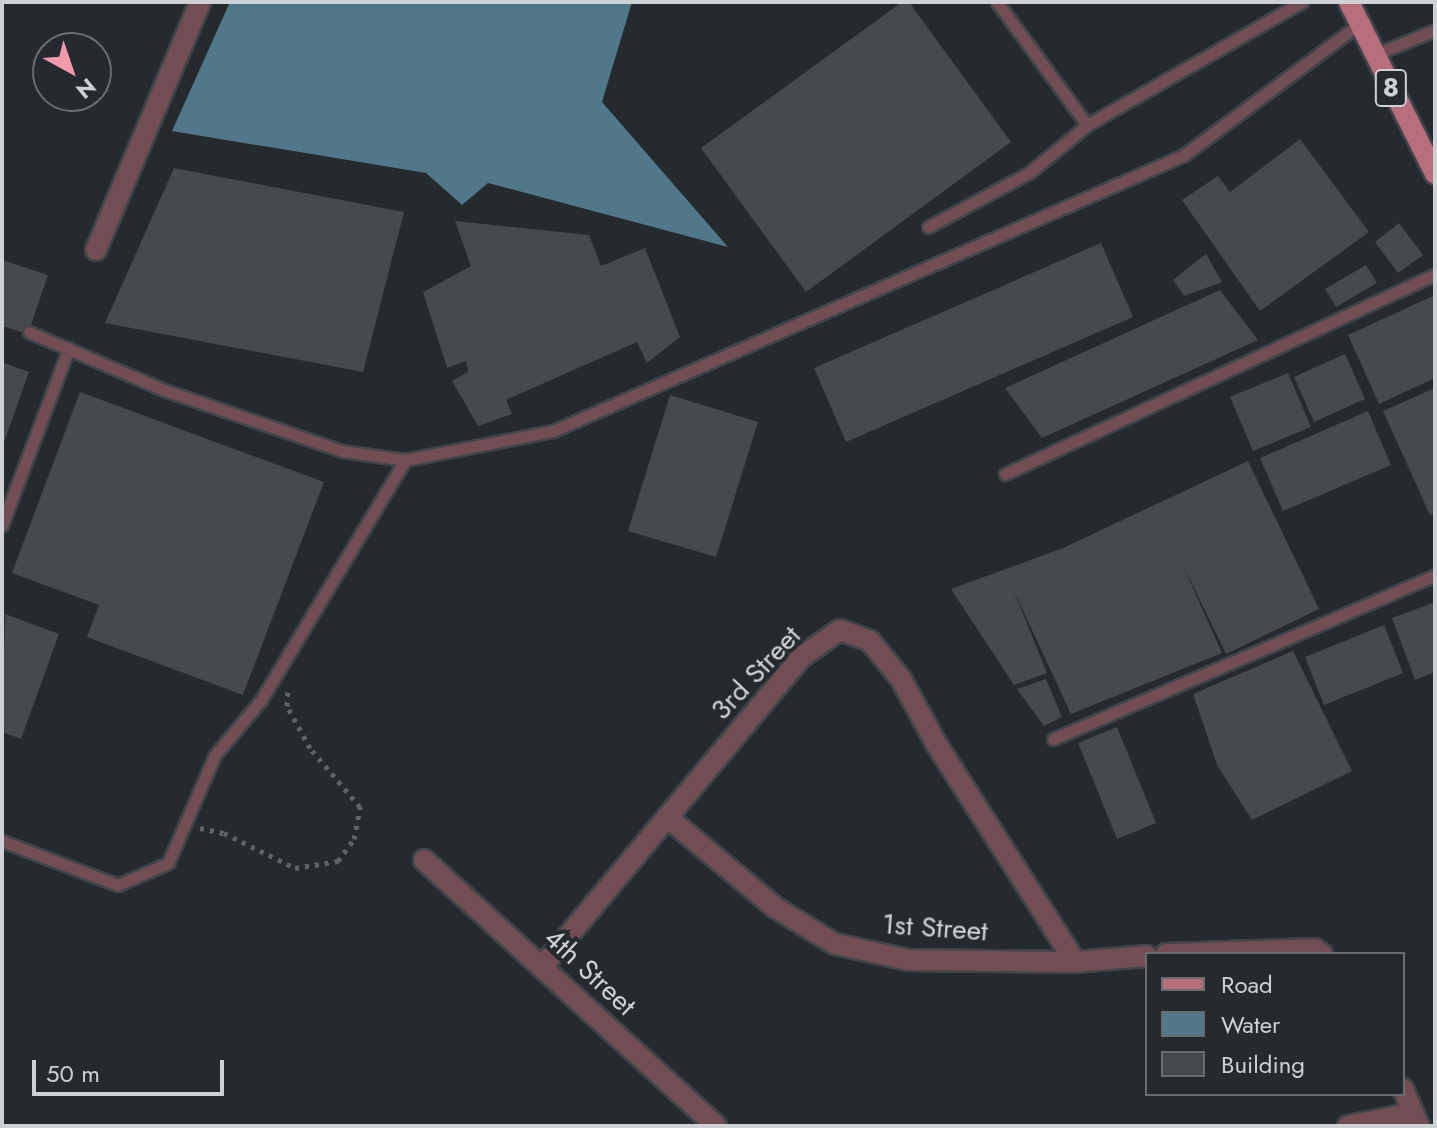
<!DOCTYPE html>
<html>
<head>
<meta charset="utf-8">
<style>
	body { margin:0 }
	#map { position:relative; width:1437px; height:1128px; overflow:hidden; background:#242a2d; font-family:Jost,sans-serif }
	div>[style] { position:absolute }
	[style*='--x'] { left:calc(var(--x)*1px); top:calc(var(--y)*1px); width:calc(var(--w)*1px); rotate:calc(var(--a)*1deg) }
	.water>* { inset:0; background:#50778a }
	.building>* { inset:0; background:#454a4e }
	.path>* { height:5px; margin-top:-2.5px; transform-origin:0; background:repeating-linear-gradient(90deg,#5f6567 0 4px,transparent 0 10px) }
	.roads { filter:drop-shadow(2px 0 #3f4548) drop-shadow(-2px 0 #3f4548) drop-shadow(0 2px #3f4548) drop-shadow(0 -2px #3f4548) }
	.lane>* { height:11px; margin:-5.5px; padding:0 5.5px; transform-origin:5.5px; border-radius:5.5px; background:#724d54 }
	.street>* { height:20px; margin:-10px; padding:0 10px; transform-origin:10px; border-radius:10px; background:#724d54 }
	.primary>* { height:20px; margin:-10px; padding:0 10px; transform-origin:10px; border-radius:10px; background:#b96e7e }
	span { translate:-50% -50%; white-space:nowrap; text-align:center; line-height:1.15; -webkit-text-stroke:8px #242a2d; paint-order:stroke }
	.shield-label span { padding:2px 6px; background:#242a2d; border:2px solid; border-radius:6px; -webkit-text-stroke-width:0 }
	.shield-label { font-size:26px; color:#ced2d4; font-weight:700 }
	.street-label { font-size:28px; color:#ced2d4 }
	.frame { position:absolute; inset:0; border:4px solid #ced2d4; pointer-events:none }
	.legend { position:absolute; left:1145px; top:952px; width:260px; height:144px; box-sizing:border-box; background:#242a2d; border:2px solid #686d70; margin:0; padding:10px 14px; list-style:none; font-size:24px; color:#ced2d4 }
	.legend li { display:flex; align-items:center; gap:16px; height:40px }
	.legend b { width:40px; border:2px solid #686d70 }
	.north { position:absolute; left:32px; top:32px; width:80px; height:80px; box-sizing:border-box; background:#242a2d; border:2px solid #686d70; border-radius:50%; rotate:140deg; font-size:22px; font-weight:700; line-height:32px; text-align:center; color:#ced2d4 }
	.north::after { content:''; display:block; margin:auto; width:28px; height:36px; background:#f29aac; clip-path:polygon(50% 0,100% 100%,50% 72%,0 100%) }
	.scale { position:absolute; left:32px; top:1060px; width:192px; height:36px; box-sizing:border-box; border:4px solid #ced2d4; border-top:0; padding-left:10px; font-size:24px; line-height:28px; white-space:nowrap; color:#ced2d4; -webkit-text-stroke:6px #242a2d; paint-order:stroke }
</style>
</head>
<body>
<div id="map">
	<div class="water">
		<div style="clip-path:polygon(230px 2px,632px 2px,602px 102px,728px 247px,488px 183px,462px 205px,426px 173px,172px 131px)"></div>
	</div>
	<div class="building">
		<div style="clip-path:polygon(902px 2px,909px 2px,1011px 142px,806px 292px,701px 148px)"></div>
		<div style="clip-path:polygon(1300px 139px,1369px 232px,1260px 311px,1182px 200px,1218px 176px,1230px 192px)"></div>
		<div style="clip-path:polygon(174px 168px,404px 212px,363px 372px,105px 323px)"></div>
		<div style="clip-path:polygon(455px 221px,589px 235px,601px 266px,645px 248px,680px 337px,647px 363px,637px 342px,506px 400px,512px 414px,478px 426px,452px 381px,468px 372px,466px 361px,447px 368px,423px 292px,471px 266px)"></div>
		<div style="clip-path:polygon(1399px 223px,1423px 255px,1398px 273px,1375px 242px)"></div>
		<div style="clip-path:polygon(1101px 243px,1133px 317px,846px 442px,814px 368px)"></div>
		<div style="clip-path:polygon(1206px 254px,1222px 282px,1184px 296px,1173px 280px)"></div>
		<div style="clip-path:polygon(2px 260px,48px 275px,28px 334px,2px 326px)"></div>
		<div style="clip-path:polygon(1366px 265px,1377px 283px,1336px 307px,1325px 289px)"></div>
		<div style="clip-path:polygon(1220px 290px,1258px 340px,1042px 438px,1005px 388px)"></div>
		<div style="clip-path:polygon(1435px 295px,1435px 378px,1379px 404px,1348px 335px)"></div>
		<div style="clip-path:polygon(1345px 354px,1365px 399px,1314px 422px,1294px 377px)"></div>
		<div style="clip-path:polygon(2px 362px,29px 372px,2px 448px)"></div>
		<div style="clip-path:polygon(1288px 373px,1311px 427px,1253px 451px,1230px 397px)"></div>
		<div style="clip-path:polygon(1435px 388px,1435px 512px,1430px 515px,1383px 411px)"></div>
		<div style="clip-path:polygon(80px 392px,324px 482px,243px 695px,87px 637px,99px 605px,12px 573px)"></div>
		<div style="clip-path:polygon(670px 395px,758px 422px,716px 557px,628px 531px)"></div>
		<div style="clip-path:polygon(1368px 411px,1391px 465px,1283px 511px,1260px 458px)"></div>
		<div style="clip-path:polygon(1248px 461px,1319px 609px,1226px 654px,1181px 561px,1222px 653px,1071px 714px,1013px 589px,1047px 673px,1014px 685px,951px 589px,1063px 548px)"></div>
		<div style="clip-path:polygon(1435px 602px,1435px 672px,1415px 680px,1392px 618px)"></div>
		<div style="clip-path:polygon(5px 614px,59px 634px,21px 739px,2px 732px)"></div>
		<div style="clip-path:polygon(1384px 625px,1403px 673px,1324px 705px,1305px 657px)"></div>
		<div style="clip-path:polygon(1293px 651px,1352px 771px,1252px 820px,1217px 765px,1193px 694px)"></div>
		<div style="clip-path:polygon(1046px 679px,1062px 717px,1044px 726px,1017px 689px)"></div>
		<div style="clip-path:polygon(1117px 727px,1156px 823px,1117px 839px,1078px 743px)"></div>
	</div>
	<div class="path">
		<div style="--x:200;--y:828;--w:25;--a:12"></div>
		<div style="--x:224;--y:833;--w:79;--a:26.2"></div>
		<div style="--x:295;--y:868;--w:44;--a:-9.2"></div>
		<div style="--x:338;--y:861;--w:27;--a:-54"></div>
		<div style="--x:354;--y:839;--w:33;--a:-79"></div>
		<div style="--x:360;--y:807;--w:77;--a:-130.3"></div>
		<div style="--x:310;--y:748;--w:48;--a:-118.7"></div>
		<div style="--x:287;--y:706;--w:17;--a:-87"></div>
	</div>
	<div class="roads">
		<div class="lane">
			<div style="--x:997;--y:2;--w:152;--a:53.8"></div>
			<div style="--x:1087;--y:125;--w:248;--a:-29.8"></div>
			<div style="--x:1374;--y:55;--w:66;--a:-22.3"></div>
			<div style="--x:928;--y:227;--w:116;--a:-28.3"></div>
			<div style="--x:1030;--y:172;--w:74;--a:-39.5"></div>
			<div style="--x:29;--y:332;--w:147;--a:23.2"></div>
			<div style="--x:164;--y:390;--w:188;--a:18.9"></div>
			<div style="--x:342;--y:451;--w:64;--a:8.1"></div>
			<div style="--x:405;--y:460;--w:151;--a:-11.1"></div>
			<div style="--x:553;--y:431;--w:689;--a:-23.62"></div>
			<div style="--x:1184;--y:155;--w:219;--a:-36.8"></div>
			<div style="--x:1005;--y:474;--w:474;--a:-24.9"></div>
			<div style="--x:2;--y:525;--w:189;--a:-69.3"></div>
			<div style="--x:1053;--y:739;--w:416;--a:-23.2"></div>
			<div style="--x:2;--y:841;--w:124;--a:20.8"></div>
			<div style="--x:118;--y:885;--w:55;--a:-23.7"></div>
			<div style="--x:168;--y:863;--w:118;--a:-66.5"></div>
			<div style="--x:215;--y:755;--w:72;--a:-50.1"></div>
			<div style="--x:261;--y:700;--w:280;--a:-59"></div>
		</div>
		<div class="street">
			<div style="--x:96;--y:250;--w:269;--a:-67.2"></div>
			<div style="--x:667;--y:817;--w:142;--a:39.9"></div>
			<div style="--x:776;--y:908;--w:69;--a:31.4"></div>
			<div style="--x:835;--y:944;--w:75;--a:12.4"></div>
			<div style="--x:908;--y:960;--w:167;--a:0.7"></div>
			<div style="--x:1075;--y:962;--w:72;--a:-4.8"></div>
			<div style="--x:424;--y:860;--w:395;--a:42.3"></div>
			<div style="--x:1166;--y:954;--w:149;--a:-1.9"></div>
			<div style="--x:1315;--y:949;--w:9;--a:36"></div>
			<div style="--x:543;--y:966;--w:403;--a:-50.1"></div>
			<div style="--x:801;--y:657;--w:47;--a:-34.7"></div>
			<div style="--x:840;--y:630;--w:32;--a:20"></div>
			<div style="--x:870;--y:641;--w:49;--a:50.8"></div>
			<div style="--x:901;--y:679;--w:75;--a:61.4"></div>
			<div style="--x:937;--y:745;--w:257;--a:57.5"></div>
			<div style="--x:1403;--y:1089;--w:40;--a:66.6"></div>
			<div style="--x:1348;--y:1126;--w:66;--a:-11.3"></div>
		</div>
		<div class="primary">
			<div style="--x:1349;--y:2;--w:192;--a:63.4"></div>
		</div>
	</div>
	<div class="shield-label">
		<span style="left:1391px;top:88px">8</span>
	</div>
	<div class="street-label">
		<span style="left:756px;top:673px;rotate:-47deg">3rd Street</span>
		<span style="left:935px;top:928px;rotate:4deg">1st Street</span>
		<span style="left:590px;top:972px;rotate:43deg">4th Street</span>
	</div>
	<div class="frame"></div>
	<ul class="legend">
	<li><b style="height:10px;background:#b96e7e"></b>Road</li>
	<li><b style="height:22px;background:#50778a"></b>Water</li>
	<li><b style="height:22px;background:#454a4e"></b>Building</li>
	</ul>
	<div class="north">N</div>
	<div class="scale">50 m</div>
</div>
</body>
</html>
